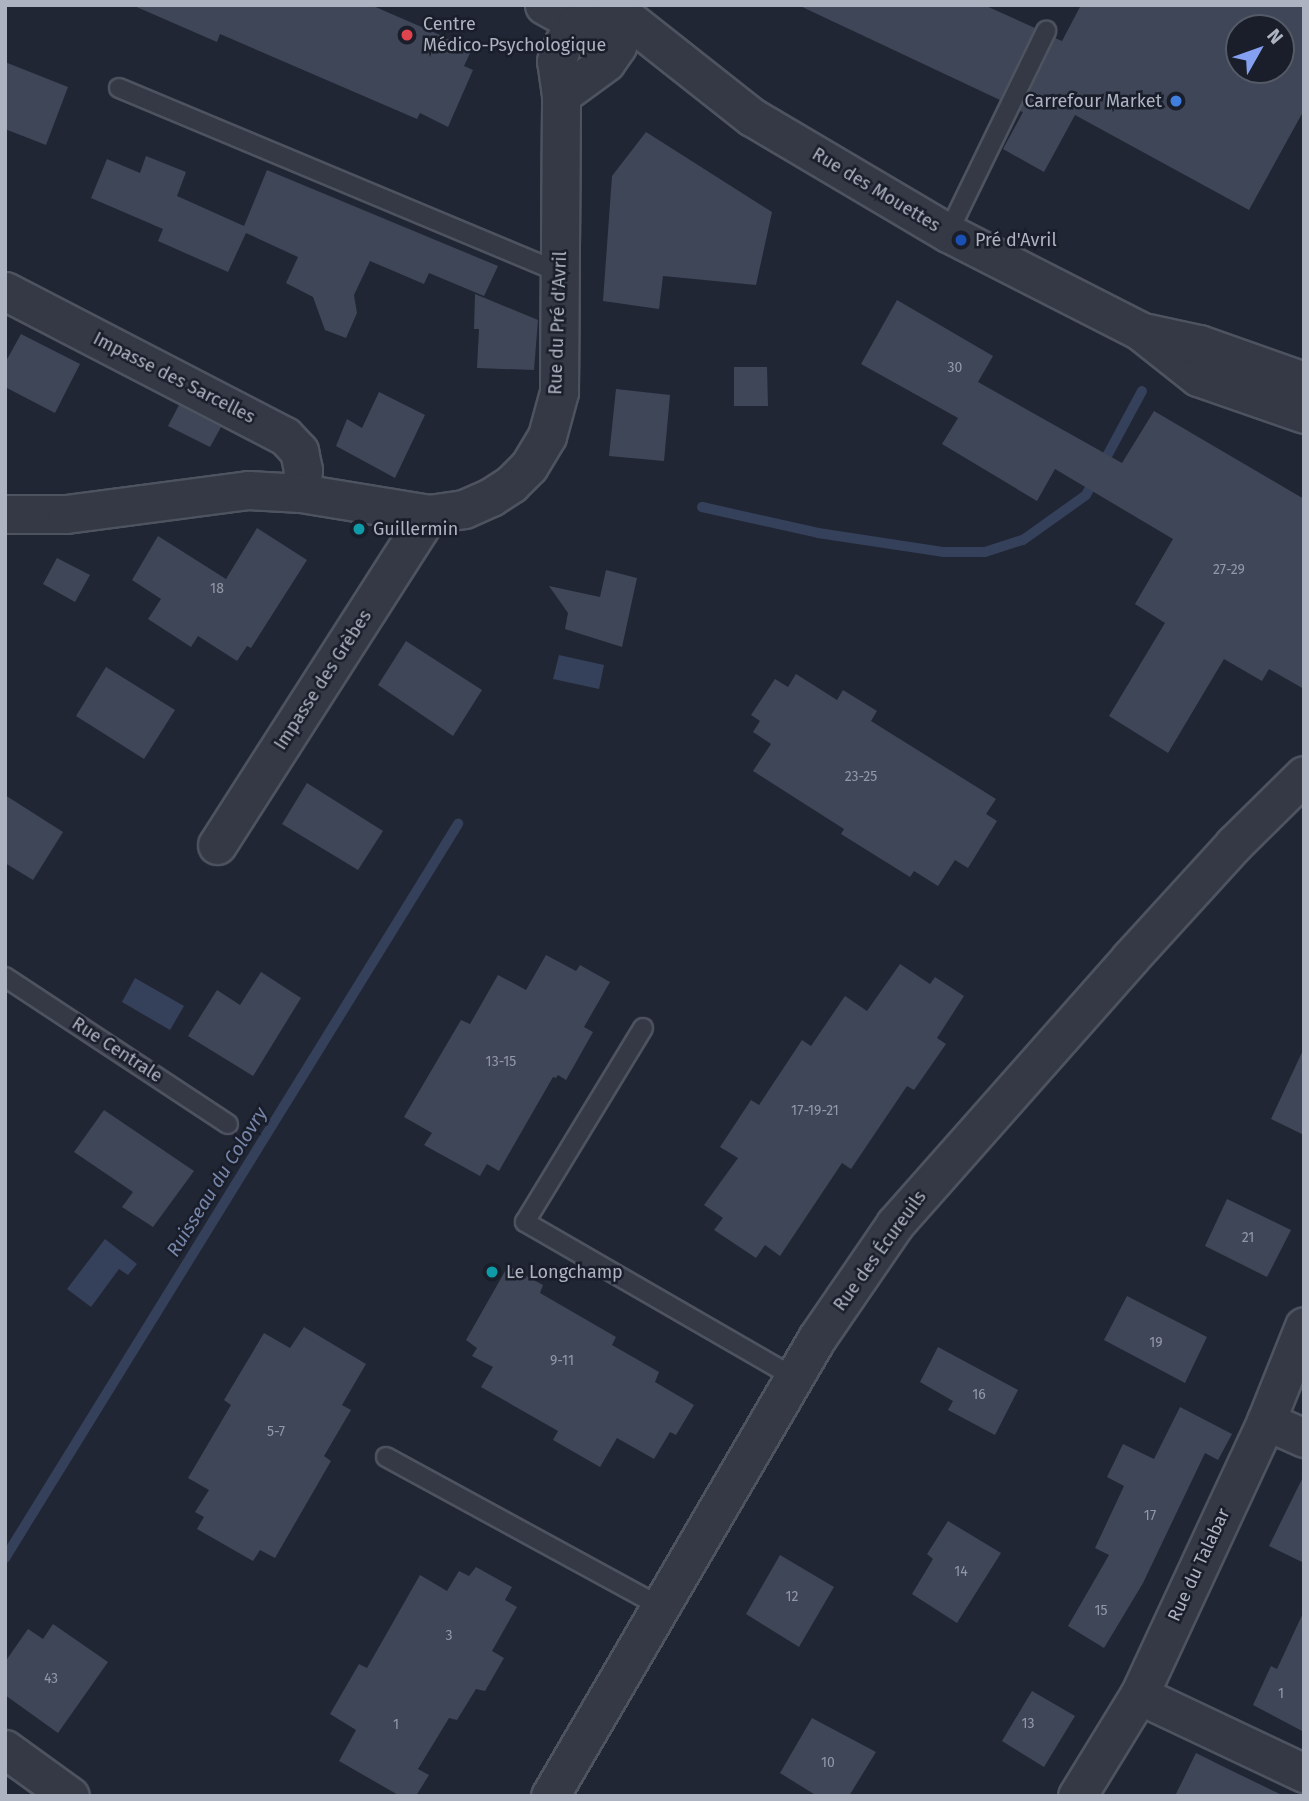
<!DOCTYPE html>
<html>
<head>
<meta charset="utf-8">
<style>
	body { margin:0 }
	#map { position:relative; width:1309px; height:1801px; overflow:hidden; background:#212634; font-family:"Fira Sans",sans-serif }
	div>[style] { position:absolute }
	[style*='--x'] { left:calc(var(--x)*1px); top:calc(var(--y)*1px); width:calc(var(--w)*1px); rotate:calc(var(--a)*1deg) }
	.water>* { inset:0; background:#35405b }
	.stream>* { height:10px; margin:-5px; padding:0 5px; transform-origin:5px; border-radius:5px; background:#35405b }
	.building>* { inset:0; background:#3f4657 }
	.roads { filter:drop-shadow(2px 0 #4e5360) drop-shadow(-2px 0 #4e5360) drop-shadow(0 2px #4e5360) drop-shadow(0 -2px #4e5360) }
	.lane>* { height:18px; margin:-9px; padding:0 9px; transform-origin:9px; border-radius:9px; background:#343945 }
	.street>* { height:37px; margin:-18.5px; padding:0 18.5px; transform-origin:18.5px; border-radius:18.5px; background:#343945 }
	.dots>* { width:19px; height:19px; translate:-50% -50%; box-sizing:border-box; border:4px solid #191e2a; border-radius:50% }
	span { translate:-50% -50%; white-space:nowrap; text-align:center; line-height:1.15; -webkit-text-stroke:5px #191e2a; paint-order:stroke }
	.number-label { font-size:14px; color:#9298a7 }
	.number-label span { -webkit-text-stroke-width:0 }
	.poi-label { font-size:18px; color:#aeb3c2 }
	.left { translate:0 -50%; text-align:left }
	.right { translate:-100% -50%; text-align:right }
	.street-label { font-size:18px; color:#aeb3c2 }
	.water-label { font-size:19px; color:#7786aa; font-style:italic }
	.frame { position:absolute; inset:0; border:7px solid #aeb3c2; pointer-events:none }
	.north { position:absolute; left:1225px; top:14px; width:70px; height:70px; box-sizing:border-box; background:#191e2a; border:2px solid #555a67; border-radius:50%; rotate:50deg; font-size:19px; font-weight:700; line-height:28px; text-align:center; color:#aeb3c2 }
	.north::after { content:''; display:block; margin:auto; width:24px; height:32px; background:#85a0f0; clip-path:polygon(50% 0,100% 100%,50% 72%,0 100%) }
</style>
</head>
<body>
<div id="map">
	<div class="water">
		<div style="clip-path:polygon(559px 655px,604px 665px,599px 689px,553px 679px)"></div>
		<div style="clip-path:polygon(135px 978px,184px 1006px,170px 1030px,122px 1002px)"></div>
		<div style="clip-path:polygon(105px 1239px,137px 1264px,128px 1275px,119px 1269px,91px 1307px,67px 1289px)"></div>
	</div>
	<div class="stream">
		<div style="--x:702;--y:507;--w:119;--a:12.6"></div>
		<div style="--x:818;--y:533;--w:126;--a:8.6"></div>
		<div style="--x:943;--y:552;--w:42;--a:0"></div>
		<div style="--x:985;--y:552;--w:40;--a:-18"></div>
		<div style="--x:1023;--y:540;--w:77;--a:-35.5"></div>
		<div style="--x:1086;--y:495;--w:118;--a:-61.7"></div>
		<div style="--x:5;--y:1558;--w:863;--a:-58.32"></div>
	</div>
	<div class="building">
		<div style="clip-path:polygon(132px 5px,371px 5px,472px 49px,464px 66px,473px 70px,448px 127px,420px 113px,417px 119px,220px 34px,217px 42px)"></div>
		<div style="clip-path:polygon(798px 5px,984px 5px,1035px 28px,1000px 100px)"></div>
		<div style="clip-path:polygon(evenodd,1081px 5px,1304px 5px,1304px 110px,1249px 210px,1075px 115px,1044px 172px,1003px 149px,1023px 112px,1020px 111px,1055px 38px,1062px 41px,1081px 5px,1239px 28px,1281px 28px,1281px 70px,1239px 70px,1239px 28px)"></div>
		<div style="clip-path:polygon(5px 62px,68px 87px,46px 145px,5px 129px)"></div>
		<div style="clip-path:polygon(646px 132px,772px 212px,756px 285px,663px 276px,659px 309px,603px 301px,612px 176px)"></div>
		<div style="clip-path:polygon(146px 156px,186px 172px,177px 196px,244px 226px,267px 170px,498px 266px,484px 296px,429px 273px,424px 284px,370px 261px,354px 295px,357px 313px,346px 338px,325px 330px,313px 297px,286px 283px,298px 257px,246px 233px,228px 272px,158px 241px,163px 229px,91px 198px,107px 159px,140px 173px)"></div>
		<div style="clip-path:polygon(475px 294px,538px 320px,534px 370px,477px 368px,479px 329px,474px 329px)"></div>
		<div style="clip-path:polygon(897px 300px,993px 356px,978px 382px,1122px 463px,1154px 411px,1304px 499px,1304px 689px,1269px 669px,1262px 681px,1224px 659px,1168px 753px,1109px 716px,1165px 623px,1135px 604px,1173px 539px,1055px 469px,1037px 501px,942px 444px,958px 418px,861px 364px)"></div>
		<div style="clip-path:polygon(21px 334px,80px 364px,55px 413px,5px 387px,5px 363px)"></div>
		<div style="clip-path:polygon(734px 367px,767px 367px,768px 406px,734px 406px)"></div>
		<div style="clip-path:polygon(616px 389px,670px 395px,664px 461px,609px 456px)"></div>
		<div style="clip-path:polygon(379px 392px,425px 415px,395px 478px,336px 446px,347px 419px,362px 428px)"></div>
		<div style="clip-path:polygon(179px 405px,221px 427px,210px 447px,168px 426px)"></div>
		<div style="clip-path:polygon(257px 528px,307px 560px,251px 648px,247px 646px,237px 661px,198px 636px,191px 647px,148px 619px,161px 599px,132px 580px,158px 536px,226px 579px)"></div>
		<div style="clip-path:polygon(57px 558px,90px 575px,75px 602px,43px 584px)"></div>
		<div style="clip-path:polygon(606px 570px,637px 578px,622px 647px,565px 629px,568px 613px,549px 586px,600px 597px)"></div>
		<div style="clip-path:polygon(406px 641px,482px 690px,453px 736px,378px 685px)"></div>
		<div style="clip-path:polygon(106px 667px,175px 710px,144px 759px,76px 716px)"></div>
		<div style="clip-path:polygon(796px 674px,837px 700px,843px 690px,877px 711px,871px 721px,996px 799px,986px 814px,997px 821px,968px 868px,955px 860px,938px 886px,914px 871px,910px 877px,841px 834px,844px 829px,753px 771px,771px 744px,753px 732px,760px 721px,751px 715px,775px 679px,788px 687px)"></div>
		<div style="clip-path:polygon(307px 783px,383px 831px,358px 870px,282px 824px)"></div>
		<div style="clip-path:polygon(5px 795px,63px 832px,33px 880px,5px 863px)"></div>
		<div style="clip-path:polygon(546px 955px,576px 971px,580px 965px,610px 982px,584px 1027px,593px 1032px,566px 1080px,558px 1075px,556px 1078px,553px 1077px,499px 1171px,487px 1164px,480px 1176px,424px 1145px,432px 1133px,404px 1117px,461px 1020px,470px 1024px,498px 975px,526px 990px)"></div>
		<div style="clip-path:polygon(900px 964px,930px 984px,935px 977px,964px 996px,937px 1038px,946px 1044px,914px 1090px,907px 1086px,851px 1169px,842px 1163px,780px 1256px,765px 1245px,756px 1258px,714px 1230px,723px 1218px,704px 1205px,738px 1158px,720px 1147px,751px 1100px,759px 1105px,802px 1040px,811px 1046px,845px 996px,867px 1011px)"></div>
		<div style="clip-path:polygon(261px 972px,301px 998px,253px 1076px,188px 1036px,217px 990px,240px 1005px)"></div>
		<div style="clip-path:polygon(1304px 1048px,1304px 1135px,1271px 1119px)"></div>
		<div style="clip-path:polygon(104px 1110px,194px 1171px,153px 1227px,122px 1207px,133px 1192px,74px 1152px)"></div>
		<div style="clip-path:polygon(1227px 1199px,1291px 1230px,1267px 1277px,1205px 1246px)"></div>
		<div style="clip-path:polygon(508px 1266px,543px 1285px,540px 1293px,616px 1337px,612px 1345px,659px 1372px,655px 1382px,694px 1405px,676px 1435px,670px 1432px,654px 1459px,617px 1438px,600px 1467px,553px 1440px,558px 1431px,481px 1387px,493px 1367px,472px 1356px,477px 1348px,466px 1340px)"></div>
		<div style="clip-path:polygon(1127px 1296px,1207px 1337px,1185px 1383px,1104px 1340px)"></div>
		<div style="clip-path:polygon(304px 1327px,366px 1364px,342px 1405px,351px 1410px,324px 1456px,331px 1461px,275px 1558px,260px 1550px,253px 1561px,197px 1529px,204px 1517px,195px 1512px,209px 1490px,188px 1478px,231px 1405px,224px 1400px,264px 1333px,290px 1348px)"></div>
		<div style="clip-path:polygon(938px 1347px,1018px 1390px,995px 1435px,948px 1410px,953px 1401px,920px 1382px)"></div>
		<div style="clip-path:polygon(1180px 1407px,1232px 1434px,1218px 1460px,1205px 1453px,1143px 1583px,1104px 1648px,1068px 1626px,1109px 1555px,1095px 1548px,1124px 1486px,1107px 1477px,1123px 1444px,1154px 1459px)"></div>
		<div style="clip-path:polygon(1304px 1475px,1304px 1563px,1269px 1546px)"></div>
		<div style="clip-path:polygon(948px 1521px,1001px 1553px,957px 1623px,912px 1594px,933px 1559px,927px 1554px)"></div>
		<div style="clip-path:polygon(780px 1555px,834px 1587px,799px 1647px,746px 1614px)"></div>
		<div style="clip-path:polygon(476px 1567px,512px 1587px,505px 1600px,517px 1607px,492px 1651px,504px 1658px,485px 1691px,476px 1689px,457px 1720px,449px 1718px,418px 1769px,429px 1775px,416px 1796px,400px 1796px,339px 1761px,356px 1730px,330px 1714px,359px 1664px,367px 1668px,420px 1575px,447px 1591px,459px 1571px,469px 1576px)"></div>
		<div style="clip-path:polygon(1304px 1611px,1304px 1732px,1253px 1705px,1271px 1666px,1277px 1669px)"></div>
		<div style="clip-path:polygon(53px 1624px,108px 1662px,58px 1733px,5px 1695px,5px 1662px,28px 1629px,43px 1639px)"></div>
		<div style="clip-path:polygon(1032px 1691px,1075px 1716px,1044px 1767px,1002px 1741px)"></div>
		<div style="clip-path:polygon(812px 1718px,876px 1752px,849px 1796px,817px 1796px,780px 1773px)"></div>
		<div style="clip-path:polygon(1196px 1753px,1222px 1766px,1284px 1796px,1175px 1796px)"></div>
	</div>
	<div class="roads">
		<div class="lane">
			<div style="--x:119;--y:88;--w:479;--a:22.7"></div>
			<div style="--x:948;--y:233;--w:225;--a:-64.1"></div>
			<div style="--x:5;--y:977;--w:267;--a:33.4"></div>
			<div style="--x:643;--y:1028;--w:227;--a:121.3"></div>
			<div style="--x:525;--y:1222;--w:310;--a:30"></div>
			<div style="--x:386;--y:1457;--w:311;--a:28.6"></div>
		</div>
		<div class="street">
			<div style="--x:544;--y:5;--w:62;--a:29.1"></div>
			<div style="--x:610;--y:5;--w:181;--a:38.3"></div>
			<div style="--x:752;--y:117;--w:228;--a:30.6"></div>
			<div style="--x:948;--y:233;--w:216;--a:27"></div>
			<div style="--x:1140;--y:331;--w:74;--a:38.4"></div>
			<div style="--x:1198;--y:377;--w:112;--a:19.2"></div>
			<div style="--x:5;--y:291;--w:315;--a:27.4"></div>
			<div style="--x:285;--y:436;--w:21;--a:47"></div>
			<div style="--x:299;--y:451;--w:19;--a:78"></div>
			<div style="--x:303;--y:470;--w:23;--a:95"></div>
			<div style="--x:1148;--y:333;--w:52;--a:12.2"></div>
			<div style="--x:1199;--y:344;--w:111;--a:19.4"></div>
			<div style="--x:5;--y:514;--w:61;--a:0"></div>
			<div style="--x:66;--y:514;--w:184;--a:-7.5"></div>
			<div style="--x:248;--y:490;--w:53;--a:3.2"></div>
			<div style="--x:301;--y:493;--w:130;--a:9.3"></div>
			<div style="--x:429;--y:514;--w:35;--a:-8"></div>
			<div style="--x:464;--y:509;--w:30;--a:-24"></div>
			<div style="--x:491;--y:497;--w:24;--a:-33"></div>
			<div style="--x:511;--y:484;--w:25;--a:-45"></div>
			<div style="--x:529;--y:466;--w:35;--a:-59"></div>
			<div style="--x:547;--y:436;--w:46;--a:-74.7"></div>
			<div style="--x:559;--y:392;--w:297;--a:-89.6"></div>
			<div style="--x:561;--y:95;--w:34;--a:-98"></div>
			<div style="--x:556;--y:61;--w:21;--a:-67"></div>
			<div style="--x:564;--y:42;--w:22;--a:-54"></div>
			<div style="--x:577;--y:24;--w:42;--a:-18"></div>
			<div style="--x:617;--y:11;--w:35;--a:90"></div>
			<div style="--x:617;--y:46;--w:19;--a:125"></div>
			<div style="--x:606;--y:62;--w:56;--a:143.7"></div>
			<div style="--x:217;--y:845;--w:393;--a:-57.4"></div>
			<div style="--x:1266;--y:1421;--w:42;--a:24.1"></div>
			<div style="--x:1139;--y:1695;--w:183;--a:25.3"></div>
			<div style="--x:5;--y:1749;--w:80;--a:35.9"></div>
			<div style="--x:550;--y:1796;--w:530;--a:-59.76"></div>
			<div style="--x:817;--y:1338;--w:138;--a:-55.6"></div>
			<div style="--x:895;--y:1224;--w:355;--a:-48.5"></div>
			<div style="--x:1130;--y:958;--w:154;--a:-47.6"></div>
			<div style="--x:1234;--y:844;--w:98;--a:-44.6"></div>
			<div style="--x:1077;--y:1796;--w:119;--a:-58.5"></div>
			<div style="--x:1139;--y:1695;--w:302;--a:-65.1"></div>
			<div style="--x:1266;--y:1421;--w:102;--a:-68.2"></div>
		</div>
	</div>
	<div class="dots">
		<div style="left:407px;top:35px;background:#e0444e"></div>
		<div style="left:1176px;top:101px;background:#3f7fe0"></div>
		<div style="left:961px;top:240px;background:#1a4fb4"></div>
		<div style="left:359px;top:529px;background:#0f9aa8"></div>
		<div style="left:492px;top:1272px;background:#0f9aa8"></div>
	</div>
	<div class="number-label">
		<span style="left:955px;top:368px">30</span>
		<span style="left:1229px;top:570px">27-29</span>
		<span style="left:217px;top:589px">18</span>
		<span style="left:861px;top:777px">23-25</span>
		<span style="left:501px;top:1062px">13-15</span>
		<span style="left:815px;top:1111px">17-19-21</span>
		<span style="left:1248px;top:1238px">21</span>
		<span style="left:1156px;top:1343px">19</span>
		<span style="left:562px;top:1361px">9-11</span>
		<span style="left:979px;top:1395px">16</span>
		<span style="left:276px;top:1432px">5-7</span>
		<span style="left:1150px;top:1516px">17</span>
		<span style="left:961px;top:1572px">14</span>
		<span style="left:792px;top:1597px">12</span>
		<span style="left:1101px;top:1611px">15</span>
		<span style="left:449px;top:1636px">3</span>
		<span style="left:51px;top:1679px">43</span>
		<span style="left:1281px;top:1694px">1</span>
		<span style="left:1028px;top:1724px">13</span>
		<span style="left:396px;top:1725px">1</span>
		<span style="left:828px;top:1763px">10</span>
	</div>
	<div class="poi-label">
		<span class="left" style="left:423px;top:35px">Centre<br>Médico-Psychologique</span>
		<span class="right" style="left:1162px;top:101px">Carrefour Market</span>
		<span class="left" style="left:975px;top:240px">Pré d'Avril</span>
		<span class="left" style="left:373px;top:529px">Guillermin</span>
		<span class="left" style="left:506px;top:1272px">Le Longchamp</span>
	</div>
	<div class="street-label">
		<span style="left:876px;top:190px;rotate:31deg">Rue des Mouettes</span>
		<span style="left:558px;top:323px;rotate:-88deg">Rue du Pré d'Avril</span>
		<span style="left:174px;top:378px;rotate:27deg">Impasse des Sarcelles</span>
		<span style="left:323px;top:680px;rotate:-57deg">Impasse des Grèbes</span>
		<span style="left:117px;top:1050px;rotate:33deg">Rue Centrale</span>
		<span style="left:880px;top:1251px;rotate:-54deg">Rue des Écureuils</span>
		<span style="left:1199px;top:1565px;rotate:-65deg">Rue du Talabar</span>
	</div>
	<div class="water-label">
		<span style="left:217px;top:1182px;rotate:-58deg">Ruisseau du Colovry</span>
	</div>
	<div class="frame"></div>
	<div class="north">N</div>
</div>
</body>
</html>
